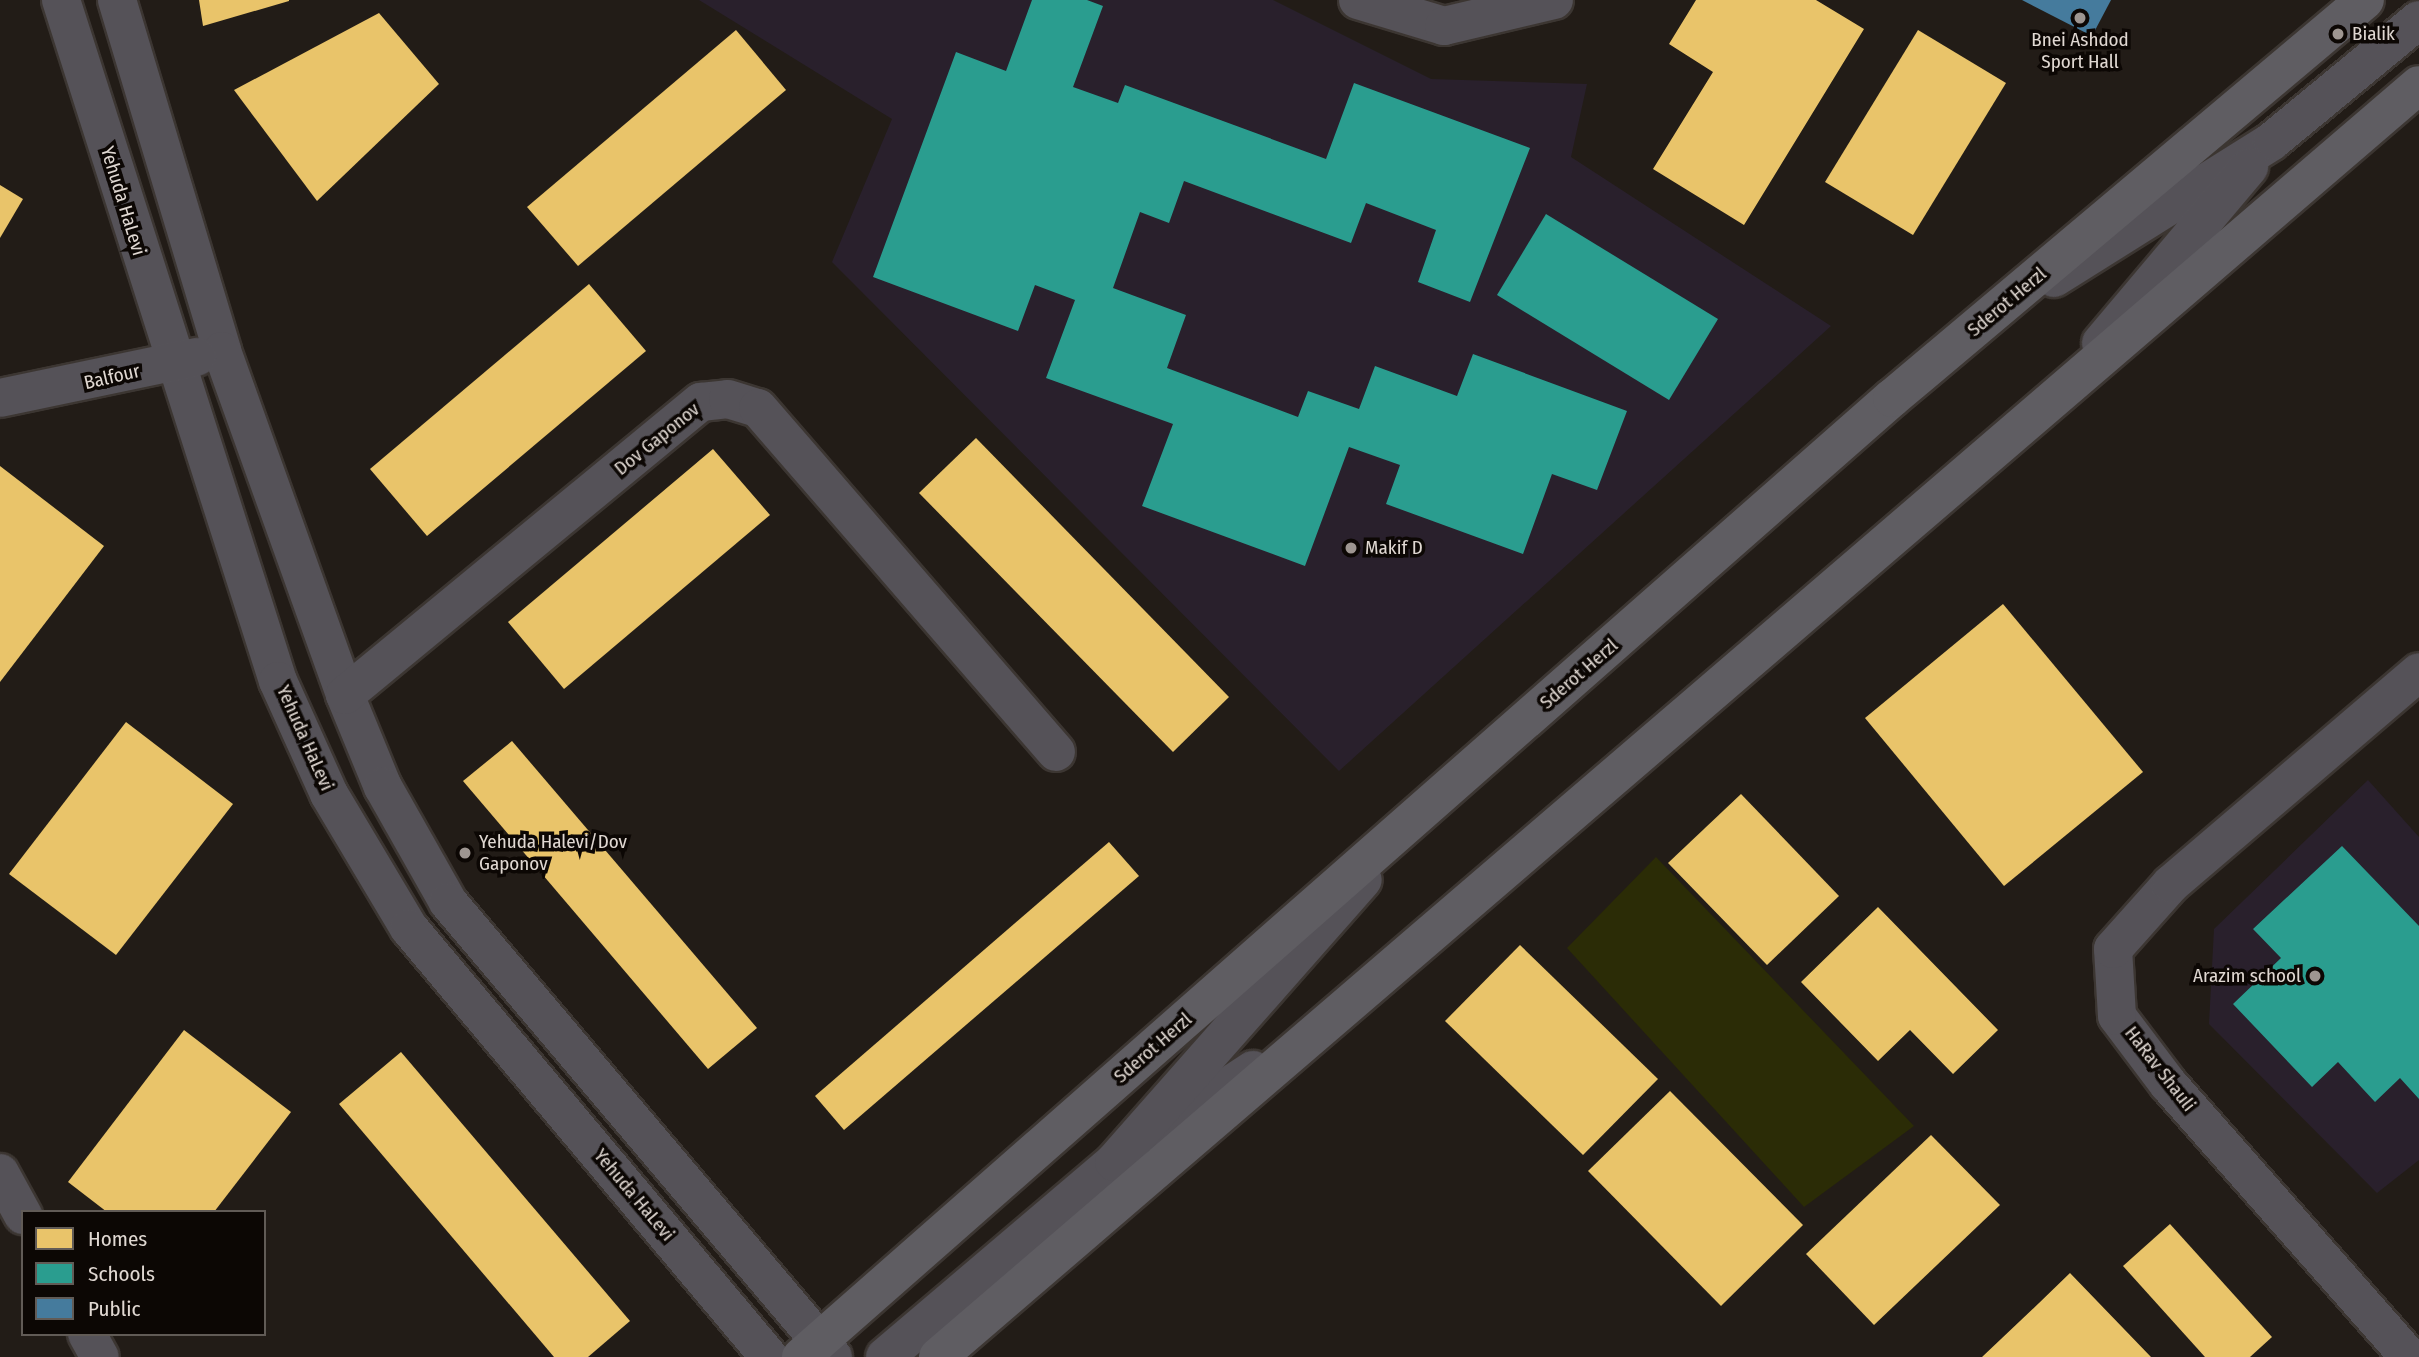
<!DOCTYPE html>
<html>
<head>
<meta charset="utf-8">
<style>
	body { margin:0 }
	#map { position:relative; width:2419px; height:1357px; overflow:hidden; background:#221c17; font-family:"Fira Sans Condensed",sans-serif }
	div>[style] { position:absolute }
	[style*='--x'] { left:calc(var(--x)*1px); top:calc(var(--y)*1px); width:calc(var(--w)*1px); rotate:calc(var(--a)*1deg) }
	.education>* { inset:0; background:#29202c }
	.green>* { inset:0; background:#2b2c06 }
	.homes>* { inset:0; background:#e9c46a }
	.schools>* { inset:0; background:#2a9d8f }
	.public>* { inset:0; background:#457b9d }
	.roads { filter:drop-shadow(2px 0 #3c3632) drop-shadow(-2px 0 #3c3632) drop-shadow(0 2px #3c3632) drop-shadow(0 -2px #3c3632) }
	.minor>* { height:38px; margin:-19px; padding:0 19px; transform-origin:19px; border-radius:19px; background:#555258 }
	.major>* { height:38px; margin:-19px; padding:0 19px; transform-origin:19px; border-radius:19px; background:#5f5d62 }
	.dots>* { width:19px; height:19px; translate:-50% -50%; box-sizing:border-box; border:4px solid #0c0704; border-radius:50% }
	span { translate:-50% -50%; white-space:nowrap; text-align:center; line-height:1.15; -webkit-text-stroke:7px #0c0704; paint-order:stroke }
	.poi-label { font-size:19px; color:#e0d8d2 }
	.left { translate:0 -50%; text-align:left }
	.right { translate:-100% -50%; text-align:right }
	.street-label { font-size:19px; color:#e0d8d2 }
	.legend { position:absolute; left:21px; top:1210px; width:245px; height:126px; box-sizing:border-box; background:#0c0704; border:2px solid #615b56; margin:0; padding:9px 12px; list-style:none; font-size:21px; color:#e0d8d2 }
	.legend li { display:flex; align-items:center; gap:14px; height:35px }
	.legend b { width:35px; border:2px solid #615b56 }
</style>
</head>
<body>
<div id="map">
	<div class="education">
		<div style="clip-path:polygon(699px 0,1273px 0,1431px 79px,1587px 84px,1571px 157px,1831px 326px,1339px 771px,832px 262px,892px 119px)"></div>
		<div style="clip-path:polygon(2368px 780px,2419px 837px,2419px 1160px,2377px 1193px,2209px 1024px,2214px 929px)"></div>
	</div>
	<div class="green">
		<div style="clip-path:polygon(1656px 857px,1914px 1126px,1804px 1207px,1567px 948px)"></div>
	</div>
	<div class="homes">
		<div style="clip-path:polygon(199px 0,289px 0,289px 1px,203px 26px)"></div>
		<div style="clip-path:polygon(1696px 0,1816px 0,1864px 29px,1744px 225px,1653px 169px,1713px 72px,1669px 44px)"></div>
		<div style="clip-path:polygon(379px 13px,439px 84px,317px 201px,234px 90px)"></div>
		<div style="clip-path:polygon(736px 30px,786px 90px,578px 266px,527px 207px)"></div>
		<div style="clip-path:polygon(1918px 30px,2006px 83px,1913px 235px,1825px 182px)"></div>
		<div style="clip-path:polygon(0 185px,23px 199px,0 238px)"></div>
		<div style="clip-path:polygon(589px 284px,646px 351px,427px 536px,370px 469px)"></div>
		<div style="clip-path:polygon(976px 438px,1229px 697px,1173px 752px,919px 493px)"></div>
		<div style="clip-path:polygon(713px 449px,770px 515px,564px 689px,508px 622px)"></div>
		<div style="clip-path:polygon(0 466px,104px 546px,0 682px)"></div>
		<div style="clip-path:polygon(2003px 604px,2143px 772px,2004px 886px,1865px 718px)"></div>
		<div style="clip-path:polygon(126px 722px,233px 804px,116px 955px,9px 874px)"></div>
		<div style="clip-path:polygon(512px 741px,757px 1028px,708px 1069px,463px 781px)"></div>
		<div style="clip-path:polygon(1741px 794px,1839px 896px,1767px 965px,1668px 863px)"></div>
		<div style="clip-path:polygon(1109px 842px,1139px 876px,844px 1130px,815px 1096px)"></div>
		<div style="clip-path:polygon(1878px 907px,1998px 1030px,1953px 1074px,1910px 1030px,1878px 1061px,1801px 982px)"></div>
		<div style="clip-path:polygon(1520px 945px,1658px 1079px,1583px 1155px,1445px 1021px)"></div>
		<div style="clip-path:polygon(184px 1030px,291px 1112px,214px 1212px,107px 1212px,68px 1182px)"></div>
		<div style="clip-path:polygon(401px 1052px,630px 1321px,588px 1357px,554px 1357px,339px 1104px)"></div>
		<div style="clip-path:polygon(1670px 1091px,1803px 1225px,1721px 1306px,1588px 1171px)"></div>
		<div style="clip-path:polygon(1931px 1135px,2000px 1205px,1874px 1325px,1806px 1254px)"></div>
		<div style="clip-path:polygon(2170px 1224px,2272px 1337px,2250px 1357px,2205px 1357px,2123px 1266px)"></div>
		<div style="clip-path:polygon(2070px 1273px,2151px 1357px,1982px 1357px,2039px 1303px)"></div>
	</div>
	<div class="schools">
		<div style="clip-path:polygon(1032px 0,1087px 0,1103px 6px,1073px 87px,1118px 103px,1125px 85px,1326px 159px,1354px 83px,1530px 148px,1470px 302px,1418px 282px,1436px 230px,1366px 203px,1351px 243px,1184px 181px,1169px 223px,1140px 212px,1113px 288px,1186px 315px,1167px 368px,1298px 417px,1308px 391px,1359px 409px,1375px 366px,1457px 396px,1473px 354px,1627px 411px,1597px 490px,1552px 474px,1523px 554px,1386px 504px,1400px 465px,1349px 447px,1305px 566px,1142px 506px,1173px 424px,1046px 378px,1075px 300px,1035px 285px,1018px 331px,873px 277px,956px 52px,1006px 71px)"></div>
		<div style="clip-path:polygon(1546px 214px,1718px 319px,1669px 400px,1497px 295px)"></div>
		<div style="clip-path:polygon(2342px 846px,2419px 926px,2419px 1099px,2400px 1078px,2375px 1102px,2338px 1062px,2312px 1087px,2233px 1004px,2281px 958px,2253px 929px)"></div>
	</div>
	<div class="public">
		<div style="clip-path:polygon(2022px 0,2111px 0,2092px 36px)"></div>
	</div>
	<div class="roads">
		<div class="minor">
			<div style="--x:61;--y:0;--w:715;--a:72.33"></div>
			<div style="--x:278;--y:681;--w:124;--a:65.7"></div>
			<div style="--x:329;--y:794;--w:156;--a:59.2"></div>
			<div style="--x:409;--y:928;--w:560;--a:50"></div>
			<div style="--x:117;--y:0;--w:366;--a:73.3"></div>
			<div style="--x:222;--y:351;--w:365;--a:70.3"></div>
			<div style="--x:345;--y:695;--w:100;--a:67.6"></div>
			<div style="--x:383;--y:787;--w:132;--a:60.5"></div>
			<div style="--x:448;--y:902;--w:596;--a:49.76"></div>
			<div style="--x:1358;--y:0;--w:90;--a:16.8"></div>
			<div style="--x:1444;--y:26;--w:113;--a:-13.3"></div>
			<div style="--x:2054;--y:278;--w:257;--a:-32.1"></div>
			<div style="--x:2272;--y:141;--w:190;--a:-39.5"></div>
			<div style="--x:2101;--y:343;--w:230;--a:-49.9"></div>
			<div style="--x:0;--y:398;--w:201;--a:-11.8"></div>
			<div style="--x:345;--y:695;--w:461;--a:-39.5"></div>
			<div style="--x:701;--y:402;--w:27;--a:-6"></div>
			<div style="--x:728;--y:399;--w:31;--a:17"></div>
			<div style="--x:758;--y:408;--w:455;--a:49.1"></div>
			<div style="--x:1157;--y:1133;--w:115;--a:-33.3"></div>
			<div style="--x:0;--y:1173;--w:48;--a:61.3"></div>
			<div style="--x:87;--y:1334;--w:26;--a:61"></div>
			<div style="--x:885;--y:1357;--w:301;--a:-40.4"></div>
			<div style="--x:1114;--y:1162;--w:376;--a:-48.6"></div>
			<div style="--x:2409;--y:1357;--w:363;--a:-131.4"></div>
			<div style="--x:2169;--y:1085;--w:86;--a:-127"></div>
			<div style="--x:2117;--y:1016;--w:67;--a:-93.4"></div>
			<div style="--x:2113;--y:949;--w:87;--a:-48.3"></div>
			<div style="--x:2171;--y:884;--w:326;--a:-40.5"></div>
		</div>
		<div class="major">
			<div style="--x:801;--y:1357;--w:1453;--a:-41.32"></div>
			<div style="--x:1892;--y:398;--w:618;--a:-40.08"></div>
			<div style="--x:938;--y:1357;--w:1952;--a:-40.66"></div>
		</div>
	</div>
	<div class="dots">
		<div style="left:2080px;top:18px;background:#9e9691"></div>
		<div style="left:2338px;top:34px;background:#9e9691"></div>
		<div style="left:1351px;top:548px;background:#9e9691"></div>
		<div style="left:465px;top:853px;background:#9e9691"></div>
		<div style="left:2315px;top:976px;background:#9e9691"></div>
	</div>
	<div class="poi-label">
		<span class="left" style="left:2352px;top:34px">Bialik</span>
		<span style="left:2080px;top:51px">Bnei Ashdod<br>Sport Hall</span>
		<span class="left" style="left:1365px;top:548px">Makif D</span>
		<span class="left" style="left:479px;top:853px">Yehuda Halevi/Dov<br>Gaponov</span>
		<span class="right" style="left:2301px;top:976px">Arazim school</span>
	</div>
	<div class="street-label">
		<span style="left:123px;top:201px;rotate:73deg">Yehuda HaLevi</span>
		<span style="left:2007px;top:302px;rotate:-40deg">Sderot Herzl</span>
		<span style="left:112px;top:377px;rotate:-13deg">Balfour</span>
		<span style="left:657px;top:439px;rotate:-39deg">Dov Gaponov</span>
		<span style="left:1579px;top:674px;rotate:-41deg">Sderot Herzl</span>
		<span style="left:305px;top:738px;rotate:66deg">Yehuda HaLevi</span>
		<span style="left:1153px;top:1048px;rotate:-41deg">Sderot Herzl</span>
		<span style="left:2160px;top:1069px;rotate:52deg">HaRav Shauli</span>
		<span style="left:634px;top:1195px;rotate:50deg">Yehuda HaLevi</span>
	</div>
	<ul class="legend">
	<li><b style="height:19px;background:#e9c46a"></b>Homes</li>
	<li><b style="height:19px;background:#2a9d8f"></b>Schools</li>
	<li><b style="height:19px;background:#457b9d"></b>Public</li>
	</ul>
</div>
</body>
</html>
